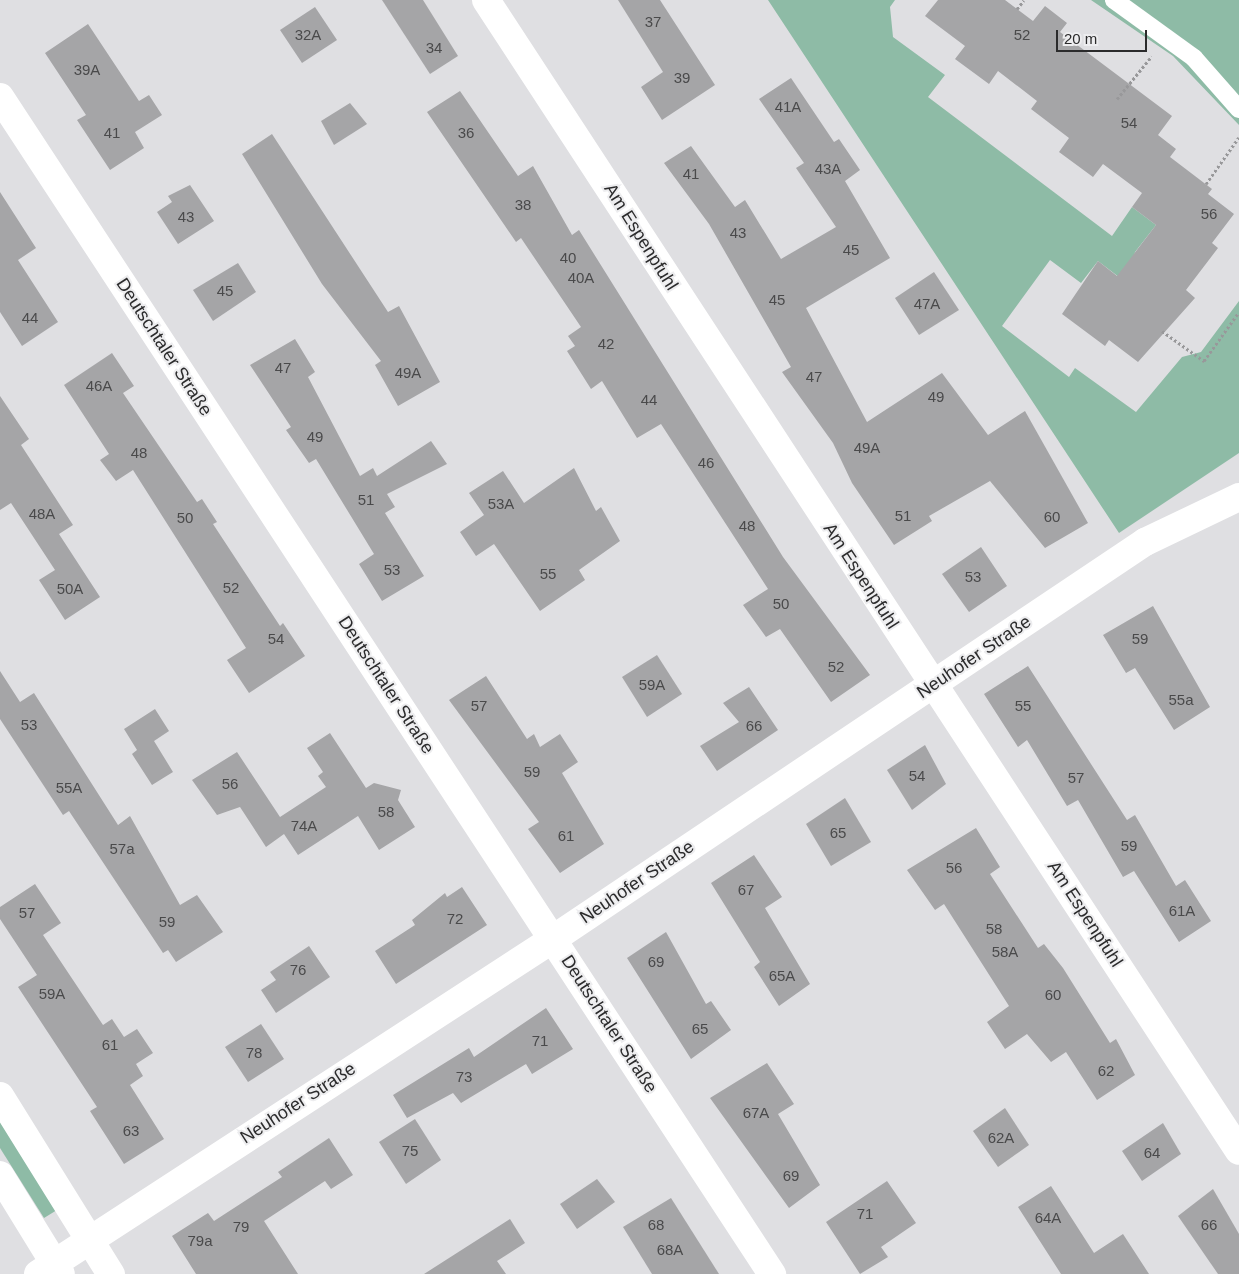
<!DOCTYPE html>
<html>
<head>
<meta charset="utf-8">
<style>
	body { margin:0 }
	#map { position:relative; width:1239px; height:1274px; overflow:hidden; background:#dfdfe2; font-family:Helvetica,sans-serif }
	div>[style] { position:absolute }
	[style*='--x'] { left:calc(var(--x)*1px); top:calc(var(--y)*1px); width:calc(var(--w)*1px); rotate:calc(var(--a)*1deg) }
	.green>* { inset:0; background:#8ebba6 }
	.building>* { inset:0; background:#a5a5a7 }
	.path>* { height:3px; margin-top:-1.5px; transform-origin:0; background:repeating-linear-gradient(90deg,#98989a 0 2.5px,transparent 0 5px) }
	.service>* { height:18px; margin:-9px; padding:0 9px; transform-origin:9px; border-radius:9px; background:#fff }
	.minor>* { height:28px; margin:-14px; padding:0 14px; transform-origin:14px; border-radius:14px; background:#fff }
	.secondary>* { height:28px; margin:-14px; padding:0 14px; transform-origin:14px; border-radius:14px; background:#fff }
	span { translate:-50% -50%; white-space:nowrap; text-align:center; line-height:1.15; -webkit-text-stroke:4px #ededef; paint-order:stroke }
	.number-label { font-size:15px; color:#4a4a4b }
	.number-label span { -webkit-text-stroke-width:0 }
	.street-label { font-size:18px; color:#2b2b2c }
	.scale { position:absolute; left:1056px; top:30px; width:91px; height:22px; box-sizing:border-box; border:2px solid #2b2b2c; border-top:0; padding-left:6px; font-size:15px; line-height:18px; white-space:nowrap; color:#2b2b2c; -webkit-text-stroke:4px #ededef; paint-order:stroke }
</style>
</head>
<body>
<div id="map">
	<div class="green">
		<div style="clip-path:polygon(768px 0,895px 0,890px 7px,893px 37px,945px 75px,928px 97px,1112px 236px,1132px 207px,1156px 225px,1135px 252px,1128px 284px,1098px 261px,1081px 283px,1050px 260px,1002px 326px,1069px 377px,1075px 368px,1136px 412px,1182px 357px,1201px 352px,1239px 301px,1239px 453px,1119px 533px)"></div>
		<div style="clip-path:polygon(1091px 0,1239px 0,1239px 125px,1173px 56px)"></div>
		<div style="clip-path:polygon(0 1121px,57px 1210px,44px 1218px,0 1148px)"></div>
	</div>
	<div class="building">
		<div style="clip-path:polygon(382px 0,423px 0,458px 56px,430px 74px)"></div>
		<div style="clip-path:polygon(618px 0,660px 0,715px 85px,662px 120px,641px 87px,663px 72px)"></div>
		<div style="clip-path:polygon(938px 0,1005px 0,1033px 21px,1045px 6px,1067px 23px,1060px 32px,1172px 116px,1158px 135px,1176px 149px,1170px 157px,1212px 189px,1208px 194px,1234px 214px,1212px 243px,1218px 248px,1186px 290px,1195px 298px,1138px 362px,1109px 340px,1105px 346px,1062px 314px,1098px 261px,1117px 276px,1156px 225px,1132px 207px,1142px 193px,1103px 164px,1093px 177px,1059px 152px,1069px 138px,1031px 109px,1037px 101px,998px 71px,989px 84px,955px 59px,965px 46px,925px 16px)"></div>
		<div style="clip-path:polygon(315px 7px,337px 40px,302px 63px,280px 30px)"></div>
		<div style="clip-path:polygon(88px 24px,139px 101px,149px 95px,162px 115px,135px 132px,144px 148px,110px 170px,77px 120px,86px 115px,45px 53px)"></div>
		<div style="clip-path:polygon(791px 78px,834px 142px,839px 139px,860px 170px,845px 181px,890px 258px,806px 308px,867px 422px,942px 373px,988px 435px,1025px 411px,1088px 523px,1045px 548px,990px 481px,929px 516px,932px 521px,894px 545px,852px 483px,833px 443px,782px 372px,791px 367px,709px 224px,664px 163px,691px 146px,735px 207px,745px 200px,781px 259px,836px 227px,796px 168px,804px 163px,759px 99px)"></div>
		<div style="clip-path:polygon(460px 91px,518px 176px,533px 166px,572px 235px,579px 230px,783px 557px,870px 675px,831px 702px,780px 629px,766px 637px,743px 605px,768px 589px,661px 424px,637px 438px,602px 381px,591px 389px,567px 351px,575px 346px,568px 336px,581px 327px,521px 238px,516px 242px,427px 112px)"></div>
		<div style="clip-path:polygon(350px 103px,367px 124px,334px 145px,321px 121px)"></div>
		<div style="clip-path:polygon(272px 134px,388px 312px,399px 306px,440px 382px,398px 406px,375px 365px,381px 361px,322px 284px,242px 154px)"></div>
		<div style="clip-path:polygon(190px 185px,214px 221px,178px 244px,157px 212px,172px 202px,168px 196px)"></div>
		<div style="clip-path:polygon(0 192px,36px 248px,18px 260px,58px 322px,22px 346px,0 312px)"></div>
		<div style="clip-path:polygon(238px 263px,256px 292px,213px 321px,193px 290px)"></div>
		<div style="clip-path:polygon(934px 272px,959px 310px,919px 335px,895px 298px)"></div>
		<div style="clip-path:polygon(295px 339px,315px 372px,308px 377px,360px 476px,373px 468px,377px 476px,431px 441px,447px 464px,387px 494px,395px 507px,385px 513px,424px 576px,382px 601px,359px 564px,374px 554px,316px 459px,309px 463px,286px 430px,291px 427px,250px 365px)"></div>
		<div style="clip-path:polygon(112px 353px,134px 386px,123px 393px,197px 502px,202px 499px,217px 522px,213px 524px,280px 626px,283px 623px,305px 656px,249px 693px,227px 660px,246px 648px,133px 470px,116px 481px,100px 460px,109px 454px,64px 385px)"></div>
		<div style="clip-path:polygon(0 396px,29px 439px,21px 445px,73px 525px,59px 534px,100px 597px,65px 620px,39px 580px,55px 570px,11px 503px,0 510px)"></div>
		<div style="clip-path:polygon(574px 468px,596px 511px,601px 507px,620px 541px,579px 570px,585px 580px,540px 611px,494px 544px,476px 556px,460px 532px,484px 515px,469px 493px,503px 471px,524px 503px)"></div>
		<div style="clip-path:polygon(981px 547px,1007px 586px,969px 612px,942px 574px)"></div>
		<div style="clip-path:polygon(1153px 606px,1210px 707px,1174px 730px,1135px 668px,1126px 673px,1103px 635px)"></div>
		<div style="clip-path:polygon(657px 655px,682px 694px,647px 717px,622px 677px)"></div>
		<div style="clip-path:polygon(1028px 666px,1127px 820px,1135px 815px,1176px 886px,1185px 880px,1211px 921px,1179px 942px,1134px 871px,1123px 877px,1078px 800px,1067px 806px,1027px 740px,1018px 747px,984px 694px)"></div>
		<div style="clip-path:polygon(0 671px,20px 702px,34px 693px,118px 825px,130px 816px,180px 905px,197px 895px,223px 932px,176px 962px,168px 950px,163px 953px,69px 811px,63px 815px,0 719px)"></div>
		<div style="clip-path:polygon(486px 676px,527px 739px,534px 734px,540px 747px,560px 734px,578px 762px,562px 773px,604px 844px,560px 873px,528px 829px,539px 822px,449px 700px)"></div>
		<div style="clip-path:polygon(749px 687px,778px 730px,717px 771px,700px 746px,739px 722px,723px 703px)"></div>
		<div style="clip-path:polygon(155px 709px,169px 731px,154px 741px,173px 772px,152px 785px,132px 754px,137px 750px,124px 729px)"></div>
		<div style="clip-path:polygon(330px 733px,366px 788px,374px 783px,401px 790px,398px 800px,415px 827px,379px 850px,358px 816px,298px 855px,284px 834px,266px 847px,240px 807px,217px 815px,192px 780px,237px 752px,280px 817px,326px 787px,318px 776px,323px 772px,307px 748px)"></div>
		<div style="clip-path:polygon(925px 745px,946px 784px,912px 810px,887px 770px)"></div>
		<div style="clip-path:polygon(845px 798px,871px 842px,831px 866px,806px 824px)"></div>
		<div style="clip-path:polygon(976px 828px,1000px 867px,990px 874px,1038px 948px,1044px 944px,1063px 968px,1110px 1043px,1116px 1039px,1135px 1075px,1097px 1100px,1066px 1052px,1051px 1062px,1027px 1034px,1005px 1049px,987px 1022px,1009px 1006px,944px 904px,935px 910px,907px 870px)"></div>
		<div style="clip-path:polygon(754px 855px,782px 897px,765px 908px,810px 984px,779px 1006px,754px 967px,760px 962px,711px 883px)"></div>
		<div style="clip-path:polygon(35px 884px,61px 923px,43px 935px,103px 1025px,112px 1019px,124px 1037px,137px 1029px,153px 1053px,136px 1064px,143px 1076px,130px 1085px,164px 1139px,124px 1164px,90px 1111px,97px 1107px,18px 987px,37px 975px,0 919px,0 907px)"></div>
		<div style="clip-path:polygon(462px 887px,487px 925px,396px 984px,375px 951px,415px 925px,412px 920px,445px 893px,447px 897px)"></div>
		<div style="clip-path:polygon(666px 932px,706px 1004px,711px 1001px,731px 1030px,691px 1059px,627px 958px)"></div>
		<div style="clip-path:polygon(309px 946px,330px 977px,276px 1013px,261px 990px,276px 980px,270px 972px)"></div>
		<div style="clip-path:polygon(546px 1008px,573px 1049px,532px 1074px,526px 1064px,461px 1103px,453px 1093px,407px 1118px,393px 1095px,469px 1048px,474px 1057px)"></div>
		<div style="clip-path:polygon(261px 1024px,284px 1059px,248px 1082px,225px 1047px)"></div>
		<div style="clip-path:polygon(767px 1063px,794px 1104px,778px 1114px,820px 1185px,789px 1208px,710px 1098px)"></div>
		<div style="clip-path:polygon(1005px 1108px,1029px 1145px,998px 1167px,973px 1131px)"></div>
		<div style="clip-path:polygon(415px 1119px,441px 1160px,406px 1184px,379px 1142px)"></div>
		<div style="clip-path:polygon(1163px 1123px,1181px 1154px,1142px 1181px,1122px 1151px)"></div>
		<div style="clip-path:polygon(329px 1138px,353px 1175px,331px 1189px,325px 1181px,264px 1221px,298px 1274px,196px 1274px,172px 1236px,208px 1213px,214px 1221px,282px 1177px,278px 1172px)"></div>
		<div style="clip-path:polygon(597px 1179px,615px 1202px,577px 1229px,560px 1204px)"></div>
		<div style="clip-path:polygon(887px 1181px,916px 1223px,881px 1247px,888px 1257px,860px 1274px,826px 1222px)"></div>
		<div style="clip-path:polygon(1051px 1186px,1094px 1253px,1123px 1234px,1149px 1274px,1061px 1274px,1018px 1207px)"></div>
		<div style="clip-path:polygon(1213px 1189px,1239px 1234px,1239px 1274px,1218px 1274px,1178px 1216px)"></div>
		<div style="clip-path:polygon(671px 1198px,719px 1274px,652px 1274px,623px 1227px)"></div>
		<div style="clip-path:polygon(510px 1219px,525px 1243px,497px 1261px,506px 1274px,424px 1274px)"></div>
	</div>
	<div class="path">
		<div style="--x:1017;--y:9;--w:11;--a:-52"></div>
		<div style="--x:1117;--y:99;--w:55;--a:-50.9"></div>
		<div style="--x:1206;--y:184;--w:57;--a:-54.9"></div>
		<div style="--x:1162;--y:331;--w:52;--a:35.5"></div>
		<div style="--x:1204;--y:361;--w:60;--a:-54.5"></div>
	</div>
	<div class="service">
		<div style="--x:1114;--y:0;--w:99;--a:35.9"></div>
		<div style="--x:1194;--y:58;--w:68;--a:48.6"></div>
	</div>
	<div class="minor">
		<div style="--x:486;--y:0;--w:1375;--a:56.81"></div>
		<div style="--x:0;--y:97;--w:1408;--a:56.74"></div>
		<div style="--x:38;--y:1274;--w:614;--a:-33.04"></div>
		<div style="--x:553;--y:939;--w:713;--a:-33.85"></div>
		<div style="--x:1145;--y:542;--w:104;--a:-25.6"></div>
	</div>
	<div class="secondary">
		<div style="--x:0;--y:1096;--w:210;--a:58.1"></div>
		<div style="--x:0;--y:1175;--w:116;--a:58.4"></div>
	</div>
	<div class="number-label">
		<span style="left:653px;top:22px">37</span>
		<span style="left:308px;top:35px">32A</span>
		<span style="left:1022px;top:35px">52</span>
		<span style="left:434px;top:48px">34</span>
		<span style="left:87px;top:70px">39A</span>
		<span style="left:682px;top:78px">39</span>
		<span style="left:788px;top:107px">41A</span>
		<span style="left:1129px;top:123px">54</span>
		<span style="left:112px;top:133px">41</span>
		<span style="left:466px;top:133px">36</span>
		<span style="left:828px;top:169px">43A</span>
		<span style="left:691px;top:174px">41</span>
		<span style="left:523px;top:205px">38</span>
		<span style="left:1209px;top:214px">56</span>
		<span style="left:186px;top:217px">43</span>
		<span style="left:738px;top:233px">43</span>
		<span style="left:851px;top:250px">45</span>
		<span style="left:568px;top:258px">40</span>
		<span style="left:581px;top:278px">40A</span>
		<span style="left:225px;top:291px">45</span>
		<span style="left:777px;top:300px">45</span>
		<span style="left:927px;top:304px">47A</span>
		<span style="left:30px;top:318px">44</span>
		<span style="left:606px;top:344px">42</span>
		<span style="left:283px;top:368px">47</span>
		<span style="left:408px;top:373px">49A</span>
		<span style="left:814px;top:377px">47</span>
		<span style="left:99px;top:386px">46A</span>
		<span style="left:936px;top:397px">49</span>
		<span style="left:649px;top:400px">44</span>
		<span style="left:315px;top:437px">49</span>
		<span style="left:867px;top:448px">49A</span>
		<span style="left:139px;top:453px">48</span>
		<span style="left:706px;top:463px">46</span>
		<span style="left:366px;top:500px">51</span>
		<span style="left:501px;top:504px">53A</span>
		<span style="left:42px;top:514px">48A</span>
		<span style="left:903px;top:516px">51</span>
		<span style="left:1052px;top:517px">60</span>
		<span style="left:185px;top:518px">50</span>
		<span style="left:747px;top:526px">48</span>
		<span style="left:392px;top:570px">53</span>
		<span style="left:548px;top:574px">55</span>
		<span style="left:973px;top:577px">53</span>
		<span style="left:231px;top:588px">52</span>
		<span style="left:70px;top:589px">50A</span>
		<span style="left:781px;top:604px">50</span>
		<span style="left:276px;top:639px">54</span>
		<span style="left:1140px;top:639px">59</span>
		<span style="left:836px;top:667px">52</span>
		<span style="left:652px;top:685px">59A</span>
		<span style="left:1181px;top:700px">55a</span>
		<span style="left:479px;top:706px">57</span>
		<span style="left:1023px;top:706px">55</span>
		<span style="left:29px;top:725px">53</span>
		<span style="left:754px;top:726px">66</span>
		<span style="left:532px;top:772px">59</span>
		<span style="left:917px;top:776px">54</span>
		<span style="left:1076px;top:778px">57</span>
		<span style="left:230px;top:784px">56</span>
		<span style="left:69px;top:788px">55A</span>
		<span style="left:386px;top:812px">58</span>
		<span style="left:304px;top:826px">74A</span>
		<span style="left:838px;top:833px">65</span>
		<span style="left:566px;top:836px">61</span>
		<span style="left:1129px;top:846px">59</span>
		<span style="left:122px;top:849px">57a</span>
		<span style="left:954px;top:868px">56</span>
		<span style="left:746px;top:890px">67</span>
		<span style="left:1182px;top:911px">61A</span>
		<span style="left:27px;top:913px">57</span>
		<span style="left:455px;top:919px">72</span>
		<span style="left:167px;top:922px">59</span>
		<span style="left:994px;top:929px">58</span>
		<span style="left:1005px;top:952px">58A</span>
		<span style="left:656px;top:962px">69</span>
		<span style="left:298px;top:970px">76</span>
		<span style="left:782px;top:976px">65A</span>
		<span style="left:52px;top:994px">59A</span>
		<span style="left:1053px;top:995px">60</span>
		<span style="left:700px;top:1029px">65</span>
		<span style="left:540px;top:1041px">71</span>
		<span style="left:110px;top:1045px">61</span>
		<span style="left:254px;top:1053px">78</span>
		<span style="left:1106px;top:1071px">62</span>
		<span style="left:464px;top:1077px">73</span>
		<span style="left:756px;top:1113px">67A</span>
		<span style="left:131px;top:1131px">63</span>
		<span style="left:1001px;top:1138px">62A</span>
		<span style="left:410px;top:1151px">75</span>
		<span style="left:1152px;top:1153px">64</span>
		<span style="left:791px;top:1176px">69</span>
		<span style="left:865px;top:1214px">71</span>
		<span style="left:1048px;top:1218px">64A</span>
		<span style="left:656px;top:1225px">68</span>
		<span style="left:1209px;top:1225px">66</span>
		<span style="left:241px;top:1227px">79</span>
		<span style="left:200px;top:1241px">79a</span>
		<span style="left:670px;top:1250px">68A</span>
	</div>
	<div class="street-label">
		<span style="left:641px;top:237px;rotate:58deg">Am Espenpfuhl</span>
		<span style="left:164px;top:347px;rotate:57deg">Deutschtaler Straße</span>
		<span style="left:861px;top:576px;rotate:57deg">Am Espenpfuhl</span>
		<span style="left:974px;top:657px;rotate:-34deg">Neuhofer Straße</span>
		<span style="left:386px;top:685px;rotate:57deg">Deutschtaler Straße</span>
		<span style="left:637px;top:882px;rotate:-34deg">Neuhofer Straße</span>
		<span style="left:1085px;top:914px;rotate:57deg">Am Espenpfuhl</span>
		<span style="left:609px;top:1024px;rotate:57deg">Deutschtaler Straße</span>
		<span style="left:298px;top:1103px;rotate:-33deg">Neuhofer Straße</span>
	</div>
	<div class="scale">20 m</div>
</div>
</body>
</html>
